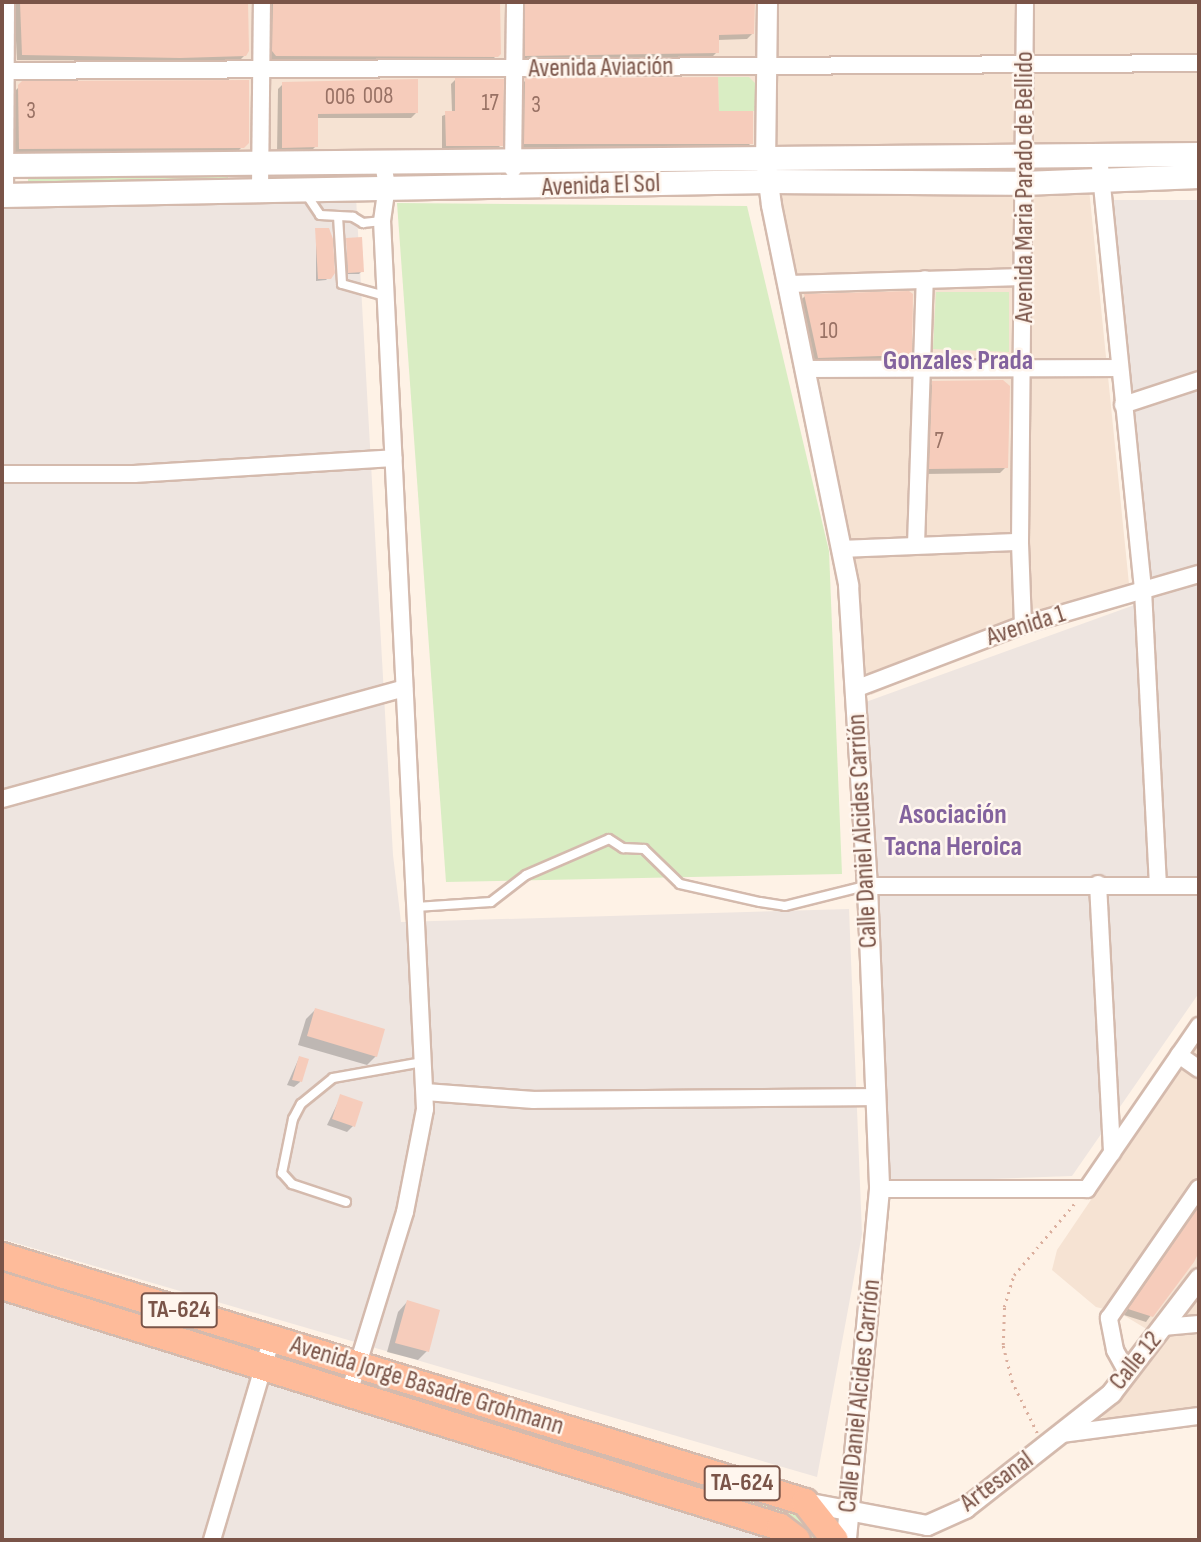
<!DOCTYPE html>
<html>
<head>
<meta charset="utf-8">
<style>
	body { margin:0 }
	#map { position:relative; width:1201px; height:1542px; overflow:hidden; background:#fef2e6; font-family:"Sofia Sans Condensed",sans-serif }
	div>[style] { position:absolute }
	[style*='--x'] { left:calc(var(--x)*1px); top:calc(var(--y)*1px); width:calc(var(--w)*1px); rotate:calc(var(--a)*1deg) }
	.residential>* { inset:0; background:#f6e3d3 }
	.industrial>* { inset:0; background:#eee5e0 }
	.green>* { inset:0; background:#d9edc3 }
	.shadow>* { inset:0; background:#0003 }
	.building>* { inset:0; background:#f6ccbb }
	.path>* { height:2.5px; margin-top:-1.25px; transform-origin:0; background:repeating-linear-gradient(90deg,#dbaf9e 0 2px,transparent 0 7px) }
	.roads { filter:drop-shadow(2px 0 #d4baad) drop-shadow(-2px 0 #d4baad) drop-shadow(0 2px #d4baad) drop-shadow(0 -2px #d4baad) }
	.service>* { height:8px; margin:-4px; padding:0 4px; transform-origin:4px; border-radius:4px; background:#fff }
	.minor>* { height:16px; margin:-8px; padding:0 8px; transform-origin:8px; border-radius:8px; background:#fff }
	.tertiary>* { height:19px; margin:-9.5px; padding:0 9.5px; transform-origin:9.5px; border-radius:9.5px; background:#fff }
	.secondary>* { height:23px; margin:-11.5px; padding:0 11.5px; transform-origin:11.5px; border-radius:11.5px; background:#fff }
	.trunk>* { height:26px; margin:-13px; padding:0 13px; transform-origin:13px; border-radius:13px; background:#febb9a }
	span { translate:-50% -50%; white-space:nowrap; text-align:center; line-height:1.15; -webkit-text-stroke:5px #fff6ee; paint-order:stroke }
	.number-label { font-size:23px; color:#997265 }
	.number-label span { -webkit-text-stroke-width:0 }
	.shield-label span { padding:2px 5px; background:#fff6ee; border:2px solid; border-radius:5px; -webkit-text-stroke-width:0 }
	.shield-label { font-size:24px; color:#7a5448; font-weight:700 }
	.street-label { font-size:26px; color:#7a5448 }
	.neighbourhood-label { font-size:28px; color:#83639e; font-weight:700 }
	.frame { position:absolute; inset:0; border:4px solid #7a5448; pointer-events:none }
</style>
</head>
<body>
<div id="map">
	<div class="residential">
		<div style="clip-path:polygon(2px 2px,1199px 2px,1199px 167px,1087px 169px,1129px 584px,871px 695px,755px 150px,2px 158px)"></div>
		<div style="clip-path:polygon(1199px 1040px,1199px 1409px,1097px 1424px,1163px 1339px,1120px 1313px,1096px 1307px,1052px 1270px,1057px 1250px)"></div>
	</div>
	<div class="industrial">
		<div style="clip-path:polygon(356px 197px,393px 855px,401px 922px,849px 909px,862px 1234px,817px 1477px,2px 1239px,2px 207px)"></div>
		<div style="clip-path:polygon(1107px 200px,1199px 200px,1199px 993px,1072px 1176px,880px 1183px,863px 703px,1151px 599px)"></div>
		<div style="clip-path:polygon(2px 1300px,783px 1540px,2px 1540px)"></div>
	</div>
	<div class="green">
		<div style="clip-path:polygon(718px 77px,749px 77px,756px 84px,756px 111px,719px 111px)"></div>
		<div style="clip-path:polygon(279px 171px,357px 172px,357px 183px,280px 182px)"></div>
		<div style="clip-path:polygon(28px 175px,228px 175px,228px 185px,28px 190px)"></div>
		<div style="clip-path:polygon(397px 203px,747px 206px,829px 551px,842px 874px,446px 882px)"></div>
		<div style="clip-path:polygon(936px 292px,1009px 292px,1009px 352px,933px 349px)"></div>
		<div style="clip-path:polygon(687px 1476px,789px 1508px,822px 1540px,808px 1540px,677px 1486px)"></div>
	</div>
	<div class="shadow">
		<div style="clip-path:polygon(14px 2px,246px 2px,245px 55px,239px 61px,17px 60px)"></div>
		<div style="clip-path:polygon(267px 2px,498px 2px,496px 56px,490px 62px,270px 61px)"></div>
		<div style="clip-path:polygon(520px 2px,753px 2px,753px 33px,747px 39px,718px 40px,717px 52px,711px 58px,520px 61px)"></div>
		<div style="clip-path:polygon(455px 80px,501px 145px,497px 149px,442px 149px,442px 116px,452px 112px,451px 84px)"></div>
		<div style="clip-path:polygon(526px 80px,717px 113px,751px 143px,745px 149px,520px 151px,520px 86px)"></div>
		<div style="clip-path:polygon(23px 83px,247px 142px,236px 153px,14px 155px,13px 93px)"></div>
		<div style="clip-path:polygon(283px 84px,416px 113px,411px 118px,317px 118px,316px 146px,311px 151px,277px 152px,278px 89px)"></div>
		<div style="clip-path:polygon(316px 230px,333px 273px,326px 280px,316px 281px)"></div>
		<div style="clip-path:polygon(347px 240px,362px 271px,359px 274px,346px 274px)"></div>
		<div style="clip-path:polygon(805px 296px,910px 355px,901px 363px,813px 363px,800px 301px)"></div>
		<div style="clip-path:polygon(933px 383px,1006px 467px,1000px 473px,924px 474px,927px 389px)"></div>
		<div style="clip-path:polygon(315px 1010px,376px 1056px,367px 1065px,298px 1045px,306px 1019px)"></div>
		<div style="clip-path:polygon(299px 1058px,300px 1082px,294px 1087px,287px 1085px)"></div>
		<div style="clip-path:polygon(341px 1096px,353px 1126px,347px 1132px,327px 1125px)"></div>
		<div style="clip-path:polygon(1199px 1200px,1199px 1249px,1146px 1322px,1124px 1315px)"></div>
		<div style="clip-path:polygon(407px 1302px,427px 1351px,418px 1360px,387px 1352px,398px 1312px)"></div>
	</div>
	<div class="building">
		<div style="clip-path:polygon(20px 2px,248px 2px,249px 51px,246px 56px,180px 58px,22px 55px)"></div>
		<div style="clip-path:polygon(273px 2px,500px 2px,501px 54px,498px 57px,276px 56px,272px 51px)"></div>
		<div style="clip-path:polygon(525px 2px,755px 2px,754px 34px,719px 35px,719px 53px,525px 56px)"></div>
		<div style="clip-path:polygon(718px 77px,719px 111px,753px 111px,753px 144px,524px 144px,525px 78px)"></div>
		<div style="clip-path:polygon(455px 78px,504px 79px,503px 146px,446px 146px,445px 111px,455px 111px)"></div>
		<div style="clip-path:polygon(418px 79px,418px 113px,318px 114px,318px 147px,282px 148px,282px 82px)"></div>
		<div style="clip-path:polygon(249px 80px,249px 143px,244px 148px,19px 149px,18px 85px,22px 81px)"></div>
		<div style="clip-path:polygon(315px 228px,329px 228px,333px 239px,335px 273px,331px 279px,318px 279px)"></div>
		<div style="clip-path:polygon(362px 237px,364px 272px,348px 273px,346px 238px)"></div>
		<div style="clip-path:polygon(909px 291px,913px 294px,912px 355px,818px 358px,804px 294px)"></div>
		<div style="clip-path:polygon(1003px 380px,1010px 386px,1008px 468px,929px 469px,932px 381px)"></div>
		<div style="clip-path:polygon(315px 1008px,385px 1029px,377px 1057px,307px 1036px)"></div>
		<div style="clip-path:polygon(299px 1056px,309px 1059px,302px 1082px,292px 1080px)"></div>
		<div style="clip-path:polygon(340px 1094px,363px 1102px,355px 1127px,332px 1119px)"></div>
		<div style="clip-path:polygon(1199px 1206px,1199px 1252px,1194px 1262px,1153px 1317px,1128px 1309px)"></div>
		<div style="clip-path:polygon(407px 1300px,440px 1310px,429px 1352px,395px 1343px)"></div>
	</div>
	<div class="path">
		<div style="--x:1037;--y:1433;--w:57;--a:-116.1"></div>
		<div style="--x:1012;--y:1382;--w:38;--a:-104"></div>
		<div style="--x:1003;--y:1345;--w:38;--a:-88"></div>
		<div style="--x:1004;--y:1307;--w:34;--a:-73"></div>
		<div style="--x:1014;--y:1275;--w:93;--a:-49.8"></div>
	</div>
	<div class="roads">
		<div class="service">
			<div style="--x:306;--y:194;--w:25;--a:56"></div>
			<div style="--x:320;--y:215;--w:33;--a:3"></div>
			<div style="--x:353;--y:217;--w:12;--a:31"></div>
			<div style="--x:363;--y:223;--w:19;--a:-6"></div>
			<div style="--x:338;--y:216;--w:68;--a:86.6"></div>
			<div style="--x:342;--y:284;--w:45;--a:15.6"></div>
			<div style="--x:416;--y:907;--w:75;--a:-3.8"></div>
			<div style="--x:491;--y:902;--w:44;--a:-37.6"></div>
			<div style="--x:526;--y:875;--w:90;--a:-23.4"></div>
			<div style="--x:609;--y:839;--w:17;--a:33"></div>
			<div style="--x:623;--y:848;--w:21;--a:3"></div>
			<div style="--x:644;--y:849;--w:50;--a:44.2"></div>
			<div style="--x:680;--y:884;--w:82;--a:12.7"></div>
			<div style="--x:760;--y:902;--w:25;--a:9"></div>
			<div style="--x:785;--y:906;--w:82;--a:-14"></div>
			<div style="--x:346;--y:1202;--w:57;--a:-161.6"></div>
			<div style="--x:292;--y:1184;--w:15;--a:-132"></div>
			<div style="--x:282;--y:1173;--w:55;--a:-78.5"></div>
			<div style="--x:293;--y:1119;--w:17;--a:-62"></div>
			<div style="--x:301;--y:1104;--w:41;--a:-39.1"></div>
			<div style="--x:333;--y:1078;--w:91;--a:-10.1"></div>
		</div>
		<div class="minor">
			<div style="--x:2;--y:71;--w:1197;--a:-0.38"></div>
			<div style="--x:1099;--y:156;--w:436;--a:84.2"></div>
			<div style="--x:1143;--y:590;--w:295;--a:87.1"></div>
			<div style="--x:513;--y:169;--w:167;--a:-89.3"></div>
			<div style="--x:260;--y:189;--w:187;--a:-89.4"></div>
			<div style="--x:5;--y:195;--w:193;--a:-89.7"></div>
			<div style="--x:789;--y:284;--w:234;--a:-1.7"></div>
			<div style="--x:807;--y:369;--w:312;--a:-0.2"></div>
			<div style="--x:1123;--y:405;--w:80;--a:-18.2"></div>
			<div style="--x:2;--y:474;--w:132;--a:0"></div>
			<div style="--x:134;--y:474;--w:260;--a:-3.5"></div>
			<div style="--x:916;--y:545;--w:266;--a:-88.1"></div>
			<div style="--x:842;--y:549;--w:178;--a:-2.3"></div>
			<div style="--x:1023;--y:625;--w:83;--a:-92.1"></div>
			<div style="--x:1020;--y:542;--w:540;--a:-89.47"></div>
			<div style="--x:855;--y:689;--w:180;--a:-20.9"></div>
			<div style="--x:1023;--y:625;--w:183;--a:-16.2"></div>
			<div style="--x:2;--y:799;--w:417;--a:-15.4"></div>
			<div style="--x:1098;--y:884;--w:269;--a:87"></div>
			<div style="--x:867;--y:886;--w:332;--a:0"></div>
			<div style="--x:1179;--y:1055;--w:24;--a:35"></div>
			<div style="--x:425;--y:1092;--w:109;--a:4.2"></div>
			<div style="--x:534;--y:1100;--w:341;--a:-0.5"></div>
			<div style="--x:879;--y:1189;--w:208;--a:0"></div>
			<div style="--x:1087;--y:1189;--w:198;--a:-55.5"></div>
			<div style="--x:1163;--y:1327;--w:36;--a:-5"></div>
			<div style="--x:1127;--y:1372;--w:25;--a:-119"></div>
			<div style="--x:1115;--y:1350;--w:33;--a:-101"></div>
			<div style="--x:1109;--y:1318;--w:158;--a:-55.3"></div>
			<div style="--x:349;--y:1393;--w:189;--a:-72.8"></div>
			<div style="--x:405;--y:1212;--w:105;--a:-79"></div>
			<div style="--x:425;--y:1109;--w:889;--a:-92.77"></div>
			<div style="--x:382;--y:221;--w:35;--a:-82"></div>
			<div style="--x:387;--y:186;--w:23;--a:-100"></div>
			<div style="--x:1062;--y:1434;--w:138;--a:-7.5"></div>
			<div style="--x:212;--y:1540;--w:211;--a:-73.5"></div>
		</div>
		<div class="tertiary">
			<div style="--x:767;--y:2;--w:156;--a:90.7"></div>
			<div style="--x:765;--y:158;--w:47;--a:82.7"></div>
			<div style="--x:771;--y:205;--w:388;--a:78.5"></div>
			<div style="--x:848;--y:585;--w:302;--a:86.4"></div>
			<div style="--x:867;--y:886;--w:303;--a:87.7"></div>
			<div style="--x:879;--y:1189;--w:353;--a:95.4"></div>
			<div style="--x:805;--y:1502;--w:124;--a:10.7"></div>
			<div style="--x:927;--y:1525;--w:42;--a:-24.1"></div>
			<div style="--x:965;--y:1508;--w:186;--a:-38.2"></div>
			<div style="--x:1111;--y:1393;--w:145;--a:-52.6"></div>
		</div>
		<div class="secondary">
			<div style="--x:2;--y:165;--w:1197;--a:-0.53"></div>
			<div style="--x:2;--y:195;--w:766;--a:-1.05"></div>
			<div style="--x:768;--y:181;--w:255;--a:0.4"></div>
			<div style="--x:1023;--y:183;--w:176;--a:-2.3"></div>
		</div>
		<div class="trunk">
			<div style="--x:2;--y:1256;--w:840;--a:17.03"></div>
			<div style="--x:805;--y:1502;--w:48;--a:51.7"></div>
			<div style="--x:2;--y:1286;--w:814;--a:17.21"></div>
			<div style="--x:780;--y:1527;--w:21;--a:37"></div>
		</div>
	</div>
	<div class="number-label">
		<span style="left:378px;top:96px">008</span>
		<span style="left:340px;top:97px">006</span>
		<span style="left:490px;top:103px">17</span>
		<span style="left:536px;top:105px">3</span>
		<span style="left:31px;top:111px">3</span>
		<span style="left:829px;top:331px">10</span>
		<span style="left:939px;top:441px">7</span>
	</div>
	<div class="shield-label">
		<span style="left:179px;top:1310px">TA-624</span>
		<span style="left:742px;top:1483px">TA-624</span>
	</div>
	<div class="street-label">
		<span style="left:601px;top:68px;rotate:-1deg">Avenida Aviación</span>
		<span style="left:601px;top:186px;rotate:-2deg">Avenida El Sol</span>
		<span style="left:1025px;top:187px;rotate:-90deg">Avenida Maria Parado de Bellido</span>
		<span style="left:1026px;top:626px;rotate:-18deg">Avenida 1</span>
		<span style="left:863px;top:831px;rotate:-93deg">Calle Daniel Alcides Carrión</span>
		<span style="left:1136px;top:1361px;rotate:-51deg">Calle 12</span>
		<span style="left:427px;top:1386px;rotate:17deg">Avenida Jorge Basadre Grohmann</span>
		<span style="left:860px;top:1396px;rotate:-84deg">Calle Daniel Alcides Carrión</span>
		<span style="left:997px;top:1482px;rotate:-36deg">Artesanal</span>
	</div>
	<div class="neighbourhood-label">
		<span style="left:958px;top:361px">Gonzales Prada</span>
		<span style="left:953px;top:831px">Asociación<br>Tacna Heroica</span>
	</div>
	<div class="frame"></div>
</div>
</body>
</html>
